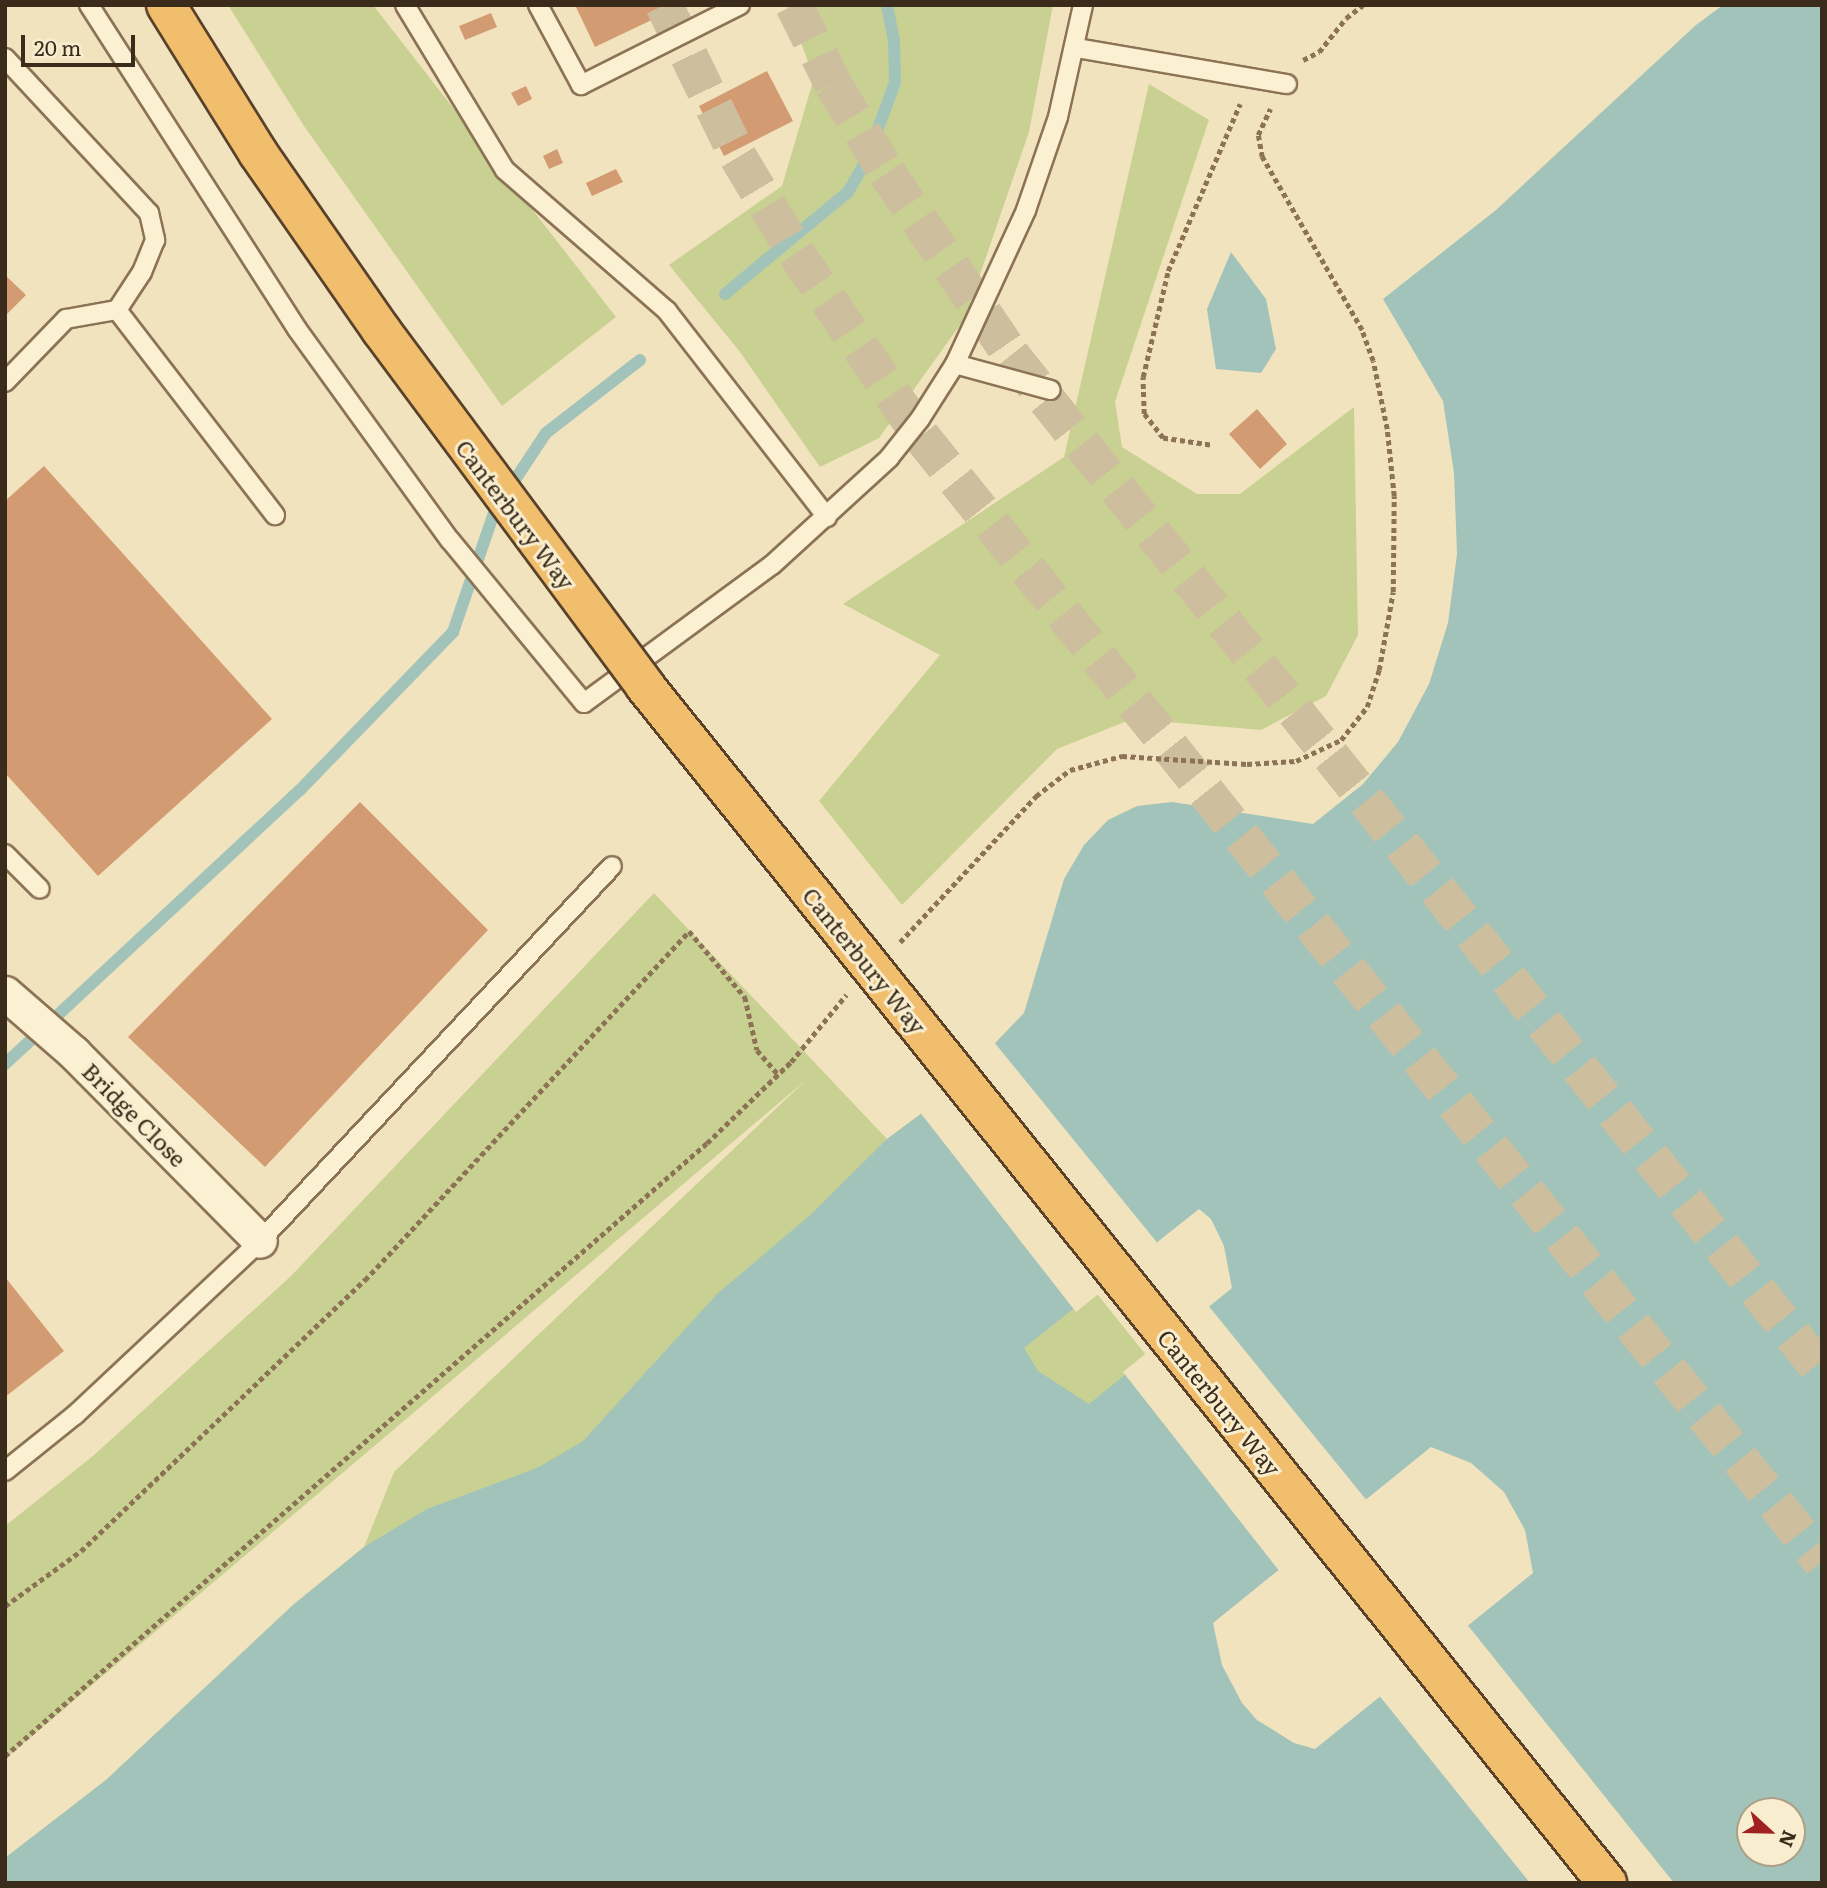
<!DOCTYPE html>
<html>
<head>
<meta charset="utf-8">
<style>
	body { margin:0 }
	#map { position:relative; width:1827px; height:1888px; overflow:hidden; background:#f2e3bf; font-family:Literata,serif }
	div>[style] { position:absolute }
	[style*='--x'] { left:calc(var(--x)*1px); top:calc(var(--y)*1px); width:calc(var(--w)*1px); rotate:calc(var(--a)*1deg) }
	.green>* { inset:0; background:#c9d192 }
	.water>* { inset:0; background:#a2c3ba }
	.pier>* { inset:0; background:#f2e3bf }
	.stream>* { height:12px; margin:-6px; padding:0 6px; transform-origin:6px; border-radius:6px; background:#a2c3ba }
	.building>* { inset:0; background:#d39b71 }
	.trunk-tunnel>* { height:38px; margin-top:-19px; transform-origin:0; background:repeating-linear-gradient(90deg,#cdbe9e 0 38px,transparent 0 57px) }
	.path>* { height:4.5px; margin-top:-2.25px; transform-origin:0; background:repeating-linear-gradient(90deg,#8c7356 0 5px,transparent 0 8.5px) }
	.roads { filter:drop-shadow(2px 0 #8c7356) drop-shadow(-2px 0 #8c7356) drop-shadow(0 2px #8c7356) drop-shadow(0 -2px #8c7356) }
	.service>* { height:18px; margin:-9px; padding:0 9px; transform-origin:9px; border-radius:9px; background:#fcf0d3 }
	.minor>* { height:33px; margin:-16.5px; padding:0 16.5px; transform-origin:16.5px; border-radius:16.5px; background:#fcf0d3 }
	.bridges { filter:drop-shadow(2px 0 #59412a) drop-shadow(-2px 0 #59412a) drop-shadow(0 2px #59412a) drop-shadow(0 -2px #59412a) }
	.trunk-bridge>* { height:38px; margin:-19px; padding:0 19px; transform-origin:19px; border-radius:19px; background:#f1be6d }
	span { translate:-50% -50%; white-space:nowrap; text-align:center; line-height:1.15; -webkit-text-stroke:6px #f8edcf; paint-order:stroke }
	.street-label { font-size:23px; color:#3a2b1b }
	.frame { position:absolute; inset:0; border:7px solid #3a2b1b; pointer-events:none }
	.north { position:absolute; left:1736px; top:1797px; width:70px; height:70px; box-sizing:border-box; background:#f8edcf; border:2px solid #ac9f87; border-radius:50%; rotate:112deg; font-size:19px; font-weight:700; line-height:28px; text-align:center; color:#3a2b1b }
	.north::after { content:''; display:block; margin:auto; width:24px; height:32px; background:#a12020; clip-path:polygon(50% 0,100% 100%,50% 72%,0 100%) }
	.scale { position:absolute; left:21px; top:35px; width:114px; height:32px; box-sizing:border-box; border:4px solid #3a2b1b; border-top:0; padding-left:9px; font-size:21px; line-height:24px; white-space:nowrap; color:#3a2b1b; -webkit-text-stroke:5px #f8edcf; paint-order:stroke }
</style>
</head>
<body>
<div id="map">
	<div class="green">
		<div style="clip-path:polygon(228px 5px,373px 5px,616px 317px,502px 406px,304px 126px)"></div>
		<div style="clip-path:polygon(787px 5px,1053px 5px,1029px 132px,965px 318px,879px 438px,820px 467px,740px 352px,669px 265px,782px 186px,814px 78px)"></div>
		<div style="clip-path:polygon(1149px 84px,1209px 120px,1115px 402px,1122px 447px,1197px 494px,1240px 494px,1354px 407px,1358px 635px,1326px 696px,1261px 730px,1132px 719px,1057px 749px,902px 905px,819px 801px,940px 655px,843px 604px,1064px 457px)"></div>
		<div style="clip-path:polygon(654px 893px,887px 1139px,941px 1099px,1150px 1360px,1114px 1391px,1067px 1418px,5px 1883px,5px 1858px,106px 1780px,293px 1605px,364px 1547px,394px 1472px,806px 1080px,5px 1759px,5px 1526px,93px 1456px,291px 1276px)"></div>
	</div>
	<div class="water">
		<div style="clip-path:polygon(evenodd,1723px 5px,1822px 5px,1822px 1883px,5px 1883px,5px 1858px,106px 1780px,293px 1605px,364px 1547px,427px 1509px,539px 1467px,583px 1441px,717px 1294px,809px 1216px,887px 1139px,941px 1099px,1024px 1013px,1064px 879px,1084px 845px,1108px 820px,1137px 806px,1172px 802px,1313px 824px,1363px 784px,1398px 742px,1429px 684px,1448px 623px,1457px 554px,1454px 473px,1443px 401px,1383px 299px,1496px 210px,1696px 25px,1723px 5px,1199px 1209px,1211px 1219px,1224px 1246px,1232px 1288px,1089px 1404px,1038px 1371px,1024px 1348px,1199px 1209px,1723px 5px,1431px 1447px,1471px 1463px,1504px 1492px,1525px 1530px,1533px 1573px,1315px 1749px,1294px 1743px,1257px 1720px,1242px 1703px,1222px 1665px,1213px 1623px,1431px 1447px,1723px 5px,1750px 1811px,1792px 1811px,1792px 1853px,1750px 1853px,1750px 1811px)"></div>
		<div style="clip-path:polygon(1231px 252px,1266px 299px,1276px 349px,1261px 373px,1216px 369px,1207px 309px)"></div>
	</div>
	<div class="pier">
		<div style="clip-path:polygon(994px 1042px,1159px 1245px,1076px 1312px,919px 1111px)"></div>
		<div style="clip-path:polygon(1207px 1304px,1368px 1502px,1280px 1572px,1123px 1372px)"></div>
		<div style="clip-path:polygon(1466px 1623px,1674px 1883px,1530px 1883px,1378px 1694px)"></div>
	</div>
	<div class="stream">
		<div style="--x:725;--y:294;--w:160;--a:-39.7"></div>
		<div style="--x:848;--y:192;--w:38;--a:-60"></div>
		<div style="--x:867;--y:159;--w:82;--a:-70"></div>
		<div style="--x:895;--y:82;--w:41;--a:-91.4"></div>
		<div style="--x:894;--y:41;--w:37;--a:-101"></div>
		<div style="--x:5;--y:1064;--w:403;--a:-42.9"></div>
		<div style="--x:300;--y:790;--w:220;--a:-45.9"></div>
		<div style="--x:453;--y:632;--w:129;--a:-71"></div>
		<div style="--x:495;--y:510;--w:92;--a:-56.5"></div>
		<div style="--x:546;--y:433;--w:119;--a:-37.8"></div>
	</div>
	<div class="building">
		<div style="clip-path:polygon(575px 5px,683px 5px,595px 47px)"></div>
		<div style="clip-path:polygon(491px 13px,497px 27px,465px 40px,459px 26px)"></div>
		<div style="clip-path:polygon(767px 71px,793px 121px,724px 156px,699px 106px)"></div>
		<div style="clip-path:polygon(526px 86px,532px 99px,518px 106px,511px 93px)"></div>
		<div style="clip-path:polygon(557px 149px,563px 163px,549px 169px,543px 156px)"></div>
		<div style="clip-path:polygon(616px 169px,623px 182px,592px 196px,586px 183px)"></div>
		<div style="clip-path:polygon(5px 275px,26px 295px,5px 316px)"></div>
		<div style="clip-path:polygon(1257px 409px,1287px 444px,1260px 469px,1229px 434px)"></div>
		<div style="clip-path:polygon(44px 466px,272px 719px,98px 876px,5px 773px,5px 501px)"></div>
		<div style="clip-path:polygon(360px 802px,488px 930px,265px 1167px,128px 1037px)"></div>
		<div style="clip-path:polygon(5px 1277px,64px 1351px,5px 1397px)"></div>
	</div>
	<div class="trunk-tunnel">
		<div style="--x:664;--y:5;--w:169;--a:64"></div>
		<div style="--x:738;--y:157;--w:112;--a:58.9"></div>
		<div style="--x:796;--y:253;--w:222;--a:55.7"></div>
		<div style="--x:921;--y:436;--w:1442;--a:51.33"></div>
		<div style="--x:794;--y:5;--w:88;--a:63.7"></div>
		<div style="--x:833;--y:84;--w:104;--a:58.8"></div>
		<div style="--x:887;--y:173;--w:220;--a:55.7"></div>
		<div style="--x:1011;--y:355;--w:1301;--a:51.43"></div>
	</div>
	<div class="path">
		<div style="--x:1303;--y:60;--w:18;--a:-27"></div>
		<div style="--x:1319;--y:52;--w:43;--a:-51.5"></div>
		<div style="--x:1346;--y:18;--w:21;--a:-37"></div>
		<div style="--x:1210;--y:445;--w:48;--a:-171.5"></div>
		<div style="--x:1163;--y:438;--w:31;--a:-128"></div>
		<div style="--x:1144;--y:414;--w:37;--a:-92"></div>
		<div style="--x:1143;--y:377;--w:109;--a:-76.7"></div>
		<div style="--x:1168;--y:271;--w:182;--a:-66.7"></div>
		<div style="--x:900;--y:942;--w:200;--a:-47"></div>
		<div style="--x:1036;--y:796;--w:43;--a:-37.4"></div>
		<div style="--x:1070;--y:770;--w:54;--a:-15.1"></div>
		<div style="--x:1122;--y:756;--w:125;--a:3.7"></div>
		<div style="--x:1247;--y:764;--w:49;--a:-3.5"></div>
		<div style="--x:1296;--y:761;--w:50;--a:-25"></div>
		<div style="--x:1341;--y:740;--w:42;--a:-51.8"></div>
		<div style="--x:1367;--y:707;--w:39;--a:-72"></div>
		<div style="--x:1379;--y:670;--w:79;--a:-79.8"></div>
		<div style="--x:1393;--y:592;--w:96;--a:-89.4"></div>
		<div style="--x:1394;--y:496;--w:67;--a:-96"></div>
		<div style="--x:1387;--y:429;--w:69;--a:-101.6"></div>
		<div style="--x:1373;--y:361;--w:33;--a:-110"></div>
		<div style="--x:1362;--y:330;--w:200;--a:-120"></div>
		<div style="--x:1262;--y:157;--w:22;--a:-100"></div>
		<div style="--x:1258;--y:135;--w:29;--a:-65"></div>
		<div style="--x:5;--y:1606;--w:94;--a:-35.9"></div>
		<div style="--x:81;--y:1551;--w:393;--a:-43.7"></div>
		<div style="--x:365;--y:1280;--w:476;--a:-47.1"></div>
		<div style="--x:689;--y:931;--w:87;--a:49.7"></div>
		<div style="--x:745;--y:997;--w:54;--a:77.2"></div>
		<div style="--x:757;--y:1050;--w:32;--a:49"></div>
		<div style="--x:5;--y:1756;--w:932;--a:-41.13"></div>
		<div style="--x:707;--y:1143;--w:117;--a:-44"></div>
		<div style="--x:791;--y:1062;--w:87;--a:-50.6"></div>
	</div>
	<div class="roads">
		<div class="service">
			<div style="--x:89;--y:5;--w:385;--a:57.3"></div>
			<div style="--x:297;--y:329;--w:261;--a:54.1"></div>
			<div style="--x:450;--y:540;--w:211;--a:50.6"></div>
			<div style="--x:584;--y:703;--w:233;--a:-36.3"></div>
			<div style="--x:772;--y:565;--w:159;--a:-42.4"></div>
			<div style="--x:889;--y:458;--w:50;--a:-51.5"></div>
			<div style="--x:920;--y:419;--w:65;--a:-57.5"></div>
			<div style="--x:955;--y:364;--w:170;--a:-65.2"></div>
			<div style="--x:1026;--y:210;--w:98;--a:-71"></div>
			<div style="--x:1058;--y:117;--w:115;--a:-77.4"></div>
			<div style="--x:405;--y:5;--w:193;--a:58.8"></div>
			<div style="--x:505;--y:170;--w:215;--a:41"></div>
			<div style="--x:667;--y:311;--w:261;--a:52.2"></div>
			<div style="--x:538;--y:5;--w:91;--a:61.7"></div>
			<div style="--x:581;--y:85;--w:178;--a:-26.7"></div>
			<div style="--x:1076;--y:48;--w:214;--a:9.7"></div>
			<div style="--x:5;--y:58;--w:212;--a:47.1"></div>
			<div style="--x:149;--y:213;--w:28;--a:77"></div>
			<div style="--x:155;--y:240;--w:35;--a:112"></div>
			<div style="--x:142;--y:272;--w:45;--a:123.3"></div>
			<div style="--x:955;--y:364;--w:99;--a:15.2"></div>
			<div style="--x:5;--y:382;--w:88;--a:-45.9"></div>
			<div style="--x:66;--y:319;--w:52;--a:-10"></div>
			<div style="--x:117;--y:310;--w:259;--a:52.4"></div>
			<div style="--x:5;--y:854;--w:49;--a:45"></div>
			<div style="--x:5;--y:1471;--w:90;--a:-38.7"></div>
			<div style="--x:75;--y:1415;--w:254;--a:-43.2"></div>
			<div style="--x:260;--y:1241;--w:514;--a:-46.81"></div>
		</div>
		<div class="minor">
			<div style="--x:5;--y:993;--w:91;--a:41"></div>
			<div style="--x:74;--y:1053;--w:264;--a:45.3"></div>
		</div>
	</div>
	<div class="bridges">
		<div class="trunk-bridge">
			<div style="--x:166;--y:5;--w:174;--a:58.1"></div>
			<div style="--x:258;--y:153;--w:216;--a:55.2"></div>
			<div style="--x:381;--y:330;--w:443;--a:53.4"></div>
			<div style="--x:645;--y:686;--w:1536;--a:51.21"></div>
		</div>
	</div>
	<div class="street-label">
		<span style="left:516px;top:514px;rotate:53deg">Canterbury Way</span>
		<span style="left:865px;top:960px;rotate:51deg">Canterbury Way</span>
		<span style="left:135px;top:1114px;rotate:45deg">Bridge Close</span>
		<span style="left:1220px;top:1402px;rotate:51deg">Canterbury Way</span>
	</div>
	<div class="frame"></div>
	<div class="north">N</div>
	<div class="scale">20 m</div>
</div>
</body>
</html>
